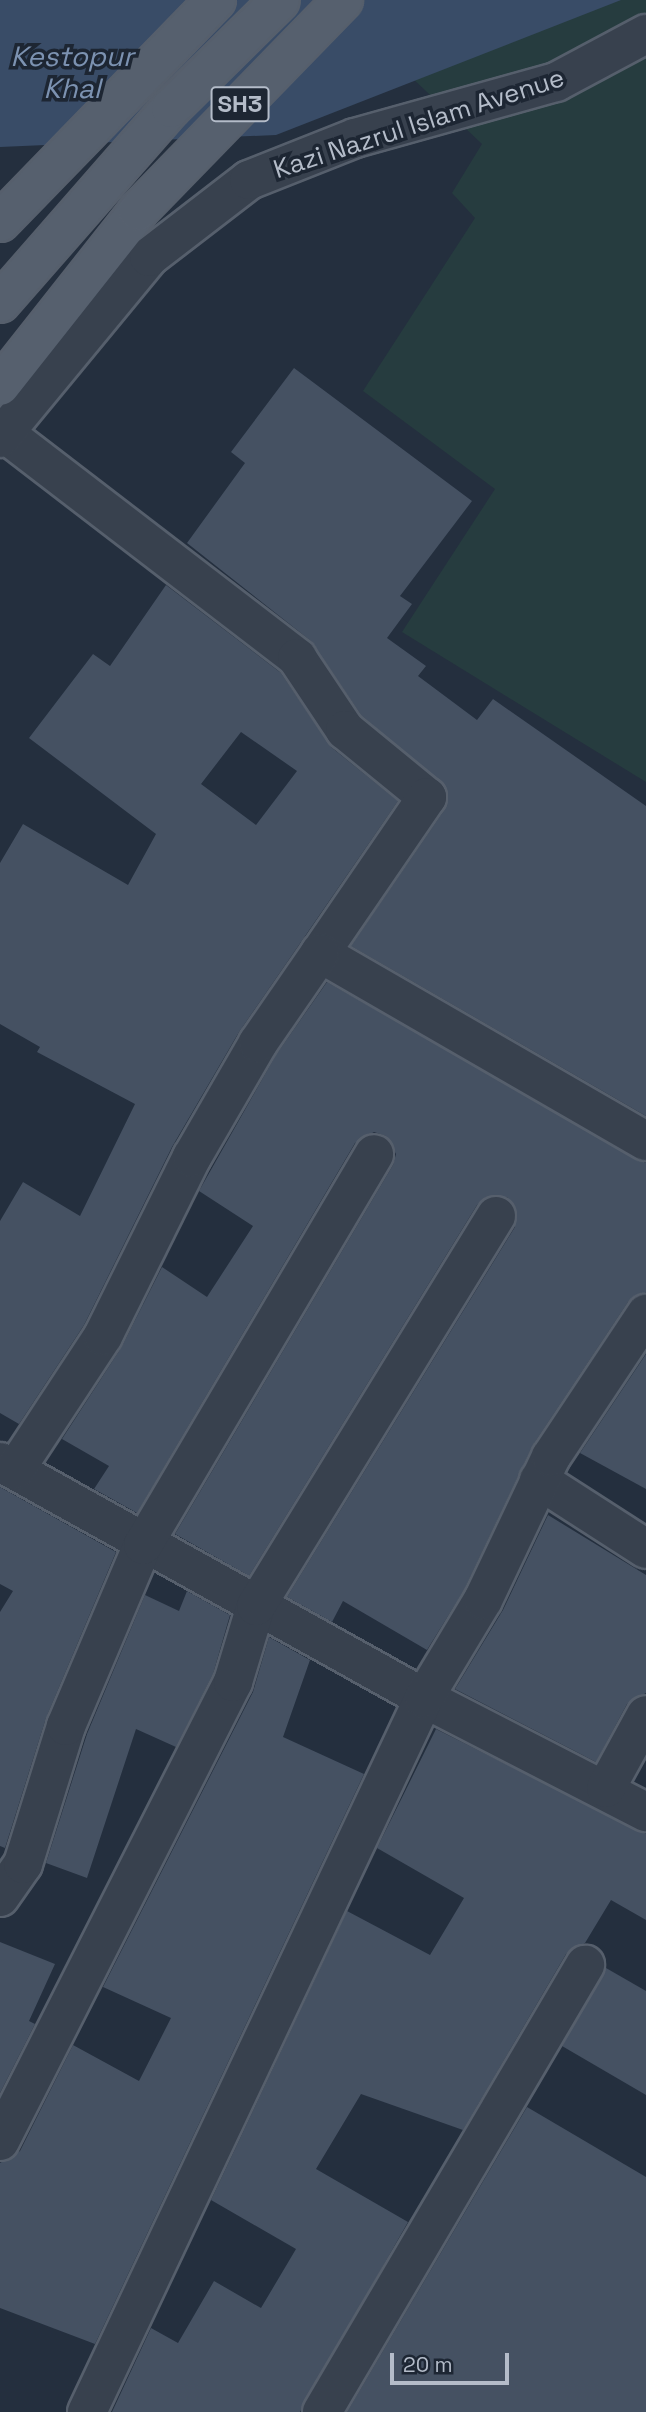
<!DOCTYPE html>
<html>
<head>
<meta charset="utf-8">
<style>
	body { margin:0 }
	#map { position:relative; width:646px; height:2412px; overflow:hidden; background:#242f3e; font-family:"Space Grotesk",sans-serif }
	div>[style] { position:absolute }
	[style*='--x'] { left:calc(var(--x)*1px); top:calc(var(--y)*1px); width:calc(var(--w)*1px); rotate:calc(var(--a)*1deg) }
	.green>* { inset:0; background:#263c3f }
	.water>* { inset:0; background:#394c67 }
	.building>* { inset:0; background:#455162 }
	.roads { filter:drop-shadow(2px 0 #565f6c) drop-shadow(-2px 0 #565f6c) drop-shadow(0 2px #565f6c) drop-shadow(0 -2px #565f6c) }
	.minor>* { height:38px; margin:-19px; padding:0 19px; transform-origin:19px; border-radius:19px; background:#38414e }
	.major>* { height:38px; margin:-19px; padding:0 19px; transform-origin:19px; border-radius:19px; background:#56606e }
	span { translate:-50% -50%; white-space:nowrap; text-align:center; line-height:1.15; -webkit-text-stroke:7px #1d2633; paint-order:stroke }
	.shield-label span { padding:2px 5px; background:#1d2633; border:2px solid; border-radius:5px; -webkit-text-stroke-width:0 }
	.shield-label { font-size:24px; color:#b4bcc9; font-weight:700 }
	.street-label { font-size:26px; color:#b4bcc9 }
	.water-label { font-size:28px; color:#7c92b1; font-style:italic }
	.scale { position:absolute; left:390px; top:2353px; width:119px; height:32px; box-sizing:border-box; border:4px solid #b4bcc9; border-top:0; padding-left:9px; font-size:21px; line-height:24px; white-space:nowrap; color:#b4bcc9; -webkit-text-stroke:5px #1d2633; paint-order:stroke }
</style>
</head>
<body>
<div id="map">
	<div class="green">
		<div style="clip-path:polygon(400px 0,646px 0,646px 782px,402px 632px,495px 489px,363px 391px,475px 218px,452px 193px,482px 144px,355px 24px)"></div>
	</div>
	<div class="water">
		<div style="clip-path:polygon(0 0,621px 0,276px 135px,0 147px)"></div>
	</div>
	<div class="building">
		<div style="clip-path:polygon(294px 368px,472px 501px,400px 596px,412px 604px,387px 638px,426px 666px,418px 676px,477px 720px,493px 699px,646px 806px,646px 1116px,351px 946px,445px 809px,447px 789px,361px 715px,311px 641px,187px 543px,245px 463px,231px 452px)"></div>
		<div style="clip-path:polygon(evenodd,166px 585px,281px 673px,331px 747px,398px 801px,239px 1032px,172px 1147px,84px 1325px,19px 1424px,0 1413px,0 1221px,23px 1182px,80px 1216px,135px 1104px,37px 1052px,40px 1047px,0 1024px,0 863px,23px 824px,128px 885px,156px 834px,29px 738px,93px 654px,110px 666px,166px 585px,241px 732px,297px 771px,256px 825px,201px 784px,241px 732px)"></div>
		<div style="clip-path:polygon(327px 982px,646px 1163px,646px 1292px,628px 1302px,533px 1445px,464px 1590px,427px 1650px,343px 1601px,332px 1622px,287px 1597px,515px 1227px,515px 1206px,507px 1197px,486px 1197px,477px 1205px,249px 1576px,175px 1534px,393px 1165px,396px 1154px,386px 1136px,374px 1132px,355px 1143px,137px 1513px,94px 1489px,109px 1466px,62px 1439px,121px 1348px,162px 1267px,207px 1297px,253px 1226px,199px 1191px,276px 1055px)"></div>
		<div style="clip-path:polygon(646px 1354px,646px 1489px,580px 1453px)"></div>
		<div style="clip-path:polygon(0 1487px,116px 1552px,46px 1718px,5px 1848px,0 1846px,0 1612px,13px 1591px,0 1584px)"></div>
		<div style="clip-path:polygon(548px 1515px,646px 1575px,646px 1693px,627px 1704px,596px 1762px,455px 1689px,503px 1610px)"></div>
		<div style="clip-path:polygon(187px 1591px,230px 1615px,213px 1674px,176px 1747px,136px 1729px,87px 1878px,46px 1863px,87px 1734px,145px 1595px,179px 1611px)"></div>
		<div style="clip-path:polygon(269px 1637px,310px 1660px,283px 1737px,364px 1774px,95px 2344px,0 2308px,0 2163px,20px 2151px,73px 2045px,139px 2081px,171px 2018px,103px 1987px,253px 1692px)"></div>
		<div style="clip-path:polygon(436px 1729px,646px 1834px,646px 1920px,611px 1900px,585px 1943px,566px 1954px,463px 2130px,361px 2094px,316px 2169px,408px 2222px,300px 2412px,112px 2412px,151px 2328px,178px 2343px,214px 2281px,261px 2308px,296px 2249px,211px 2200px,347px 1911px,430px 1955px,464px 1898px,377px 1848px)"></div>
		<div style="clip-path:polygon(0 1942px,55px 1964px,29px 2021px,35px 2024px,0 2093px)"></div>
		<div style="clip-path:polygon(606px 1968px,646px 1991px,646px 2095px,562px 2046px)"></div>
		<div style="clip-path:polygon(527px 2107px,646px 2177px,646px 2412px,347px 2412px)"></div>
	</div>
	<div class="roads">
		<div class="minor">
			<div style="--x:3;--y:432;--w:371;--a:37.5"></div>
			<div style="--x:297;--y:658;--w:87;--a:56.3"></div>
			<div style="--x:345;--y:730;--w:106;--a:39.3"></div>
			<div style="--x:427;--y:797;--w:189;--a:124.4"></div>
			<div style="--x:320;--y:953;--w:376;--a:30"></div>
			<div style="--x:0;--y:438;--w:234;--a:-50.5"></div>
			<div style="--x:149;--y:257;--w:126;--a:-37.6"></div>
			<div style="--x:249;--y:180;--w:114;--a:-21.6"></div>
			<div style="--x:355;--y:138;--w:209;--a:-15.6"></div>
			<div style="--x:556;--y:82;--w:102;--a:-28.1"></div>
			<div style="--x:0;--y:1462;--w:485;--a:29.1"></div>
			<div style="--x:424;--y:1698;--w:250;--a:27.2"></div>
			<div style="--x:15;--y:1470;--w:160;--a:-56.7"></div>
			<div style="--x:103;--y:1336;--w:200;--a:-63.6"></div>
			<div style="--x:192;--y:1157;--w:132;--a:-59.9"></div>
			<div style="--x:258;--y:1043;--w:109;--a:-55.4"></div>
			<div style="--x:539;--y:1480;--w:127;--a:32.8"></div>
			<div style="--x:606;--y:1788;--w:83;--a:-61.3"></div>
			<div style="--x:0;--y:1897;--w:40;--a:-55.1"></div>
			<div style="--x:23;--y:1864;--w:145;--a:-72.7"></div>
			<div style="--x:66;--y:1726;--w:197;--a:-67"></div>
			<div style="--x:143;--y:1545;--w:454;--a:-59.4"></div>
			<div style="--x:0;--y:2141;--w:515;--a:-63.09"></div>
			<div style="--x:233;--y:1682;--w:79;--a:-73.2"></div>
			<div style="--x:256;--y:1606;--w:458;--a:-58.4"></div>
			<div style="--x:87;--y:2412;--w:790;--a:-64.73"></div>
			<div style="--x:424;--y:1698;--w:114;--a:-59"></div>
			<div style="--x:483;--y:1600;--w:158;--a:-64.6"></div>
			<div style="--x:551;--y:1457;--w:172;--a:-56.4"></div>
			<div style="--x:322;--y:2412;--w:519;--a:-59.53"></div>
		</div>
		<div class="major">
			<div style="--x:0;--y:222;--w:310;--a:-45.8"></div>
			<div style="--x:0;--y:303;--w:259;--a:-48.8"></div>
			<div style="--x:171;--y:108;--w:153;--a:-44.7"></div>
			<div style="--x:0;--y:386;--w:223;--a:-51.7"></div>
			<div style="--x:138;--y:211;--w:294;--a:-45.8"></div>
		</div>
	</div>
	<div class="shield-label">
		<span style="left:240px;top:104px">SH3</span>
	</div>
	<div class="street-label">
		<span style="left:419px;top:124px;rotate:-18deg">Kazi Nazrul Islam Avenue</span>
	</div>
	<div class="water-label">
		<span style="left:72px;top:72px">Kestopur<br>Khal</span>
	</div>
	<div class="scale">20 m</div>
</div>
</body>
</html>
